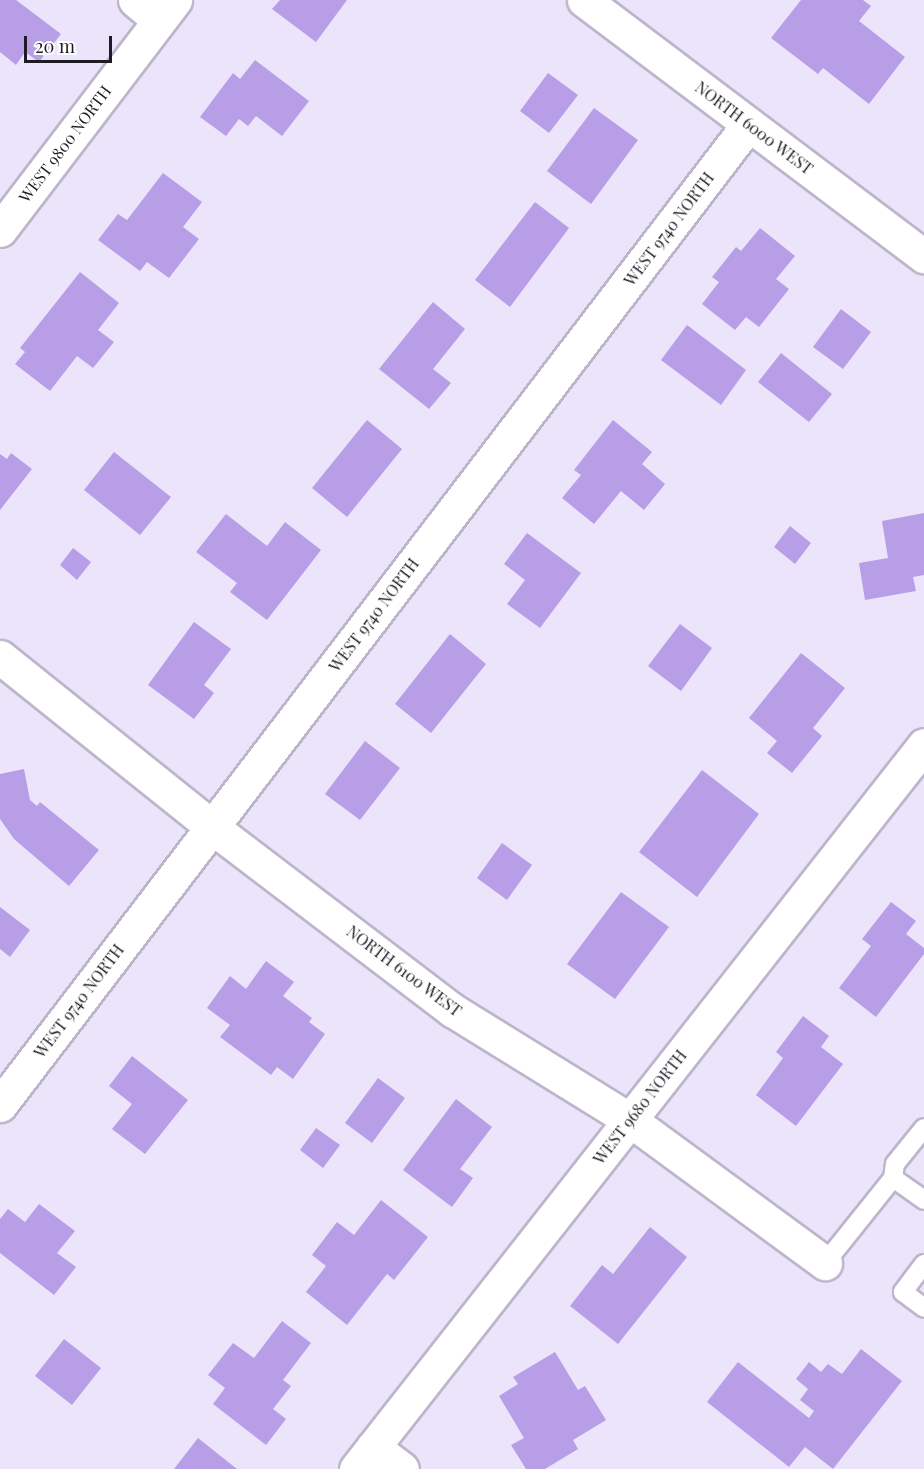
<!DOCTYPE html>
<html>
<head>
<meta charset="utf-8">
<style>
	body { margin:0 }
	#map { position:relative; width:924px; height:1469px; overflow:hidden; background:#ebe4fb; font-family:"Playfair Display",serif }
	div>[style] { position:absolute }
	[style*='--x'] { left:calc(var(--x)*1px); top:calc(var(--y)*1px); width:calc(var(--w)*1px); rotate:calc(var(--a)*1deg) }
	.building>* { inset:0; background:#b79ee7 }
	.roads { filter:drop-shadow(2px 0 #bcb6cb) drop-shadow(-2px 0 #bcb6cb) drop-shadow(0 2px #bcb6cb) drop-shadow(0 -2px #bcb6cb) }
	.lane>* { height:18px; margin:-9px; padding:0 9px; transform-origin:9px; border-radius:9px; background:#fff }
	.street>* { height:33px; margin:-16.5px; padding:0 16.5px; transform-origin:16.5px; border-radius:16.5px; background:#fff }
	.secondary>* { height:33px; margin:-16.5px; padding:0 16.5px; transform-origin:16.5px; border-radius:16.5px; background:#fff }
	span { translate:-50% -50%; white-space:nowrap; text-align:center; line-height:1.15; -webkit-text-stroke:6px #fff; paint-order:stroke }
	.street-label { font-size:16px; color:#1d1b23 }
	.scale { position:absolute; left:24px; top:36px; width:88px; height:27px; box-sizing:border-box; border:3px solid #1d1b23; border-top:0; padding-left:8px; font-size:18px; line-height:21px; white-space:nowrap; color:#1d1b23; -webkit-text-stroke:4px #fff; paint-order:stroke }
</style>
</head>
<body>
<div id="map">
	<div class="building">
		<div style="clip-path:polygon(0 0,16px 0,61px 34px,39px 62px,25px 52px,16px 65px,0 52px)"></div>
		<div style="clip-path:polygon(280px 0,347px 0,316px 42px,272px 9px)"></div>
		<div style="clip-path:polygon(801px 0,863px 0,871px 6px,859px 21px,905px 57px,869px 104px,823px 68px,818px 74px,771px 38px)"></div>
		<div style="clip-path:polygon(255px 60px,309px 101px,282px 136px,256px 116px,248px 126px,239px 119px,226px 136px,200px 117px,233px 73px,240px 79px)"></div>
		<div style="clip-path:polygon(548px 73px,578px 95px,549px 133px,520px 111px)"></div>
		<div style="clip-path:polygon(594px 108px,638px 140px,591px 204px,547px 171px)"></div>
		<div style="clip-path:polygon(163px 173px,202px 202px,183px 227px,199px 239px,169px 278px,147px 262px,140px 271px,98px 240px,118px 214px,127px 220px)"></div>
		<div style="clip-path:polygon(535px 202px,569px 228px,510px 307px,475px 280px)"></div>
		<div style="clip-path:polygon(760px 228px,795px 256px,776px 279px,789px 289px,759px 327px,746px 317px,735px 330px,702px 304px,719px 282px,712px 277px,736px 247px,741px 251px)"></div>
		<div style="clip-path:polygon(80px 272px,119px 303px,98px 330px,114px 342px,93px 368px,77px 356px,50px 391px,15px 364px,25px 352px,20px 348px)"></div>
		<div style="clip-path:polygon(433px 302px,465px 329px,433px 369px,451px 383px,429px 409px,379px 369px)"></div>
		<div style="clip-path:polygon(841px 309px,871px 332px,843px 369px,813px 347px)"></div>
		<div style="clip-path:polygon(687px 325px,746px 370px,721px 405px,661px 360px)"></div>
		<div style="clip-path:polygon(781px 353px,832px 394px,809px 422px,758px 382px)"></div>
		<div style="clip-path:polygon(367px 420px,402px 449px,347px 517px,312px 488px)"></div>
		<div style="clip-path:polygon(613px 420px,652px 452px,642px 464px,665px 484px,644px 510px,621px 491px,594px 524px,562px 498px,581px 475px,574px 470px)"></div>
		<div style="clip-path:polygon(114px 452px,171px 497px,140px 535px,84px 490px)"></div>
		<div style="clip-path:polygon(11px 453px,32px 469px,0 510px,0 454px,7px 459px)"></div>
		<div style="clip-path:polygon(924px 513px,924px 575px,913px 577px,916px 591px,865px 600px,859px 563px,888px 558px,882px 521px)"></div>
		<div style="clip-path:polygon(226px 514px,267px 546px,285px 522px,321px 550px,267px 620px,230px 592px,237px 583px,196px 552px)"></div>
		<div style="clip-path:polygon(790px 526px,811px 543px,795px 564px,774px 547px)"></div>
		<div style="clip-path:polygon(527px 533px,581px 573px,540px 628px,507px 604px,525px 580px,504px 564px)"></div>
		<div style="clip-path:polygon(73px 548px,91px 562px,77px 580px,60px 565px)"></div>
		<div style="clip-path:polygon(194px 622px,231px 649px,204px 685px,214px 693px,194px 719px,148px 685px)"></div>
		<div style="clip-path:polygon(680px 624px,712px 648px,681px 691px,648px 666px)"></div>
		<div style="clip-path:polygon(450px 634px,486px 664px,431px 733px,395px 704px)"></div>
		<div style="clip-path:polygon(801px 653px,845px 688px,813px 728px,822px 736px,792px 773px,767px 753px,777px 741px,749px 718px)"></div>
		<div style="clip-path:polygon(365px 741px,400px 768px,360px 820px,325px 794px)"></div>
		<div style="clip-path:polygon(24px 769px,30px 800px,37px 806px,40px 802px,99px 850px,69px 886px,14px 839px,0 819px,0 774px)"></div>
		<div style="clip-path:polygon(702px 770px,759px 814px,697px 897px,639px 852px)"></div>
		<div style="clip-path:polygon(502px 843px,532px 865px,507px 900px,477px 878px)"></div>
		<div style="clip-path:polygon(621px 892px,669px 927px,615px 999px,567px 964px)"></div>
		<div style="clip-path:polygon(891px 902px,916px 921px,906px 934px,924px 948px,924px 954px,876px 1017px,839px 988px,871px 946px,862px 939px)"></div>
		<div style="clip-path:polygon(0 907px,30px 930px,10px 957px,0 949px)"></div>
		<div style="clip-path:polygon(266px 961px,294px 982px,283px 996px,312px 1018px,309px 1022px,325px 1034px,293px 1079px,277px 1067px,271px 1075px,220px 1037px,230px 1025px,207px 1008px,230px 976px,246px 989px)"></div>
		<div style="clip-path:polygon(803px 1016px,829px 1036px,821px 1047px,843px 1064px,796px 1126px,756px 1095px,783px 1058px,776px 1052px)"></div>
		<div style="clip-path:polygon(132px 1056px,188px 1100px,145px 1154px,112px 1129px,132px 1104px,109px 1086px)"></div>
		<div style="clip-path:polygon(378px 1078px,405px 1098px,372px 1143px,345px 1123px)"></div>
		<div style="clip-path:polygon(456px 1099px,492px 1127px,460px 1169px,473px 1178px,452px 1207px,403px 1170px)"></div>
		<div style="clip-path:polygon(316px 1128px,340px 1145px,323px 1168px,300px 1150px)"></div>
		<div style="clip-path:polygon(381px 1200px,428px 1237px,394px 1280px,387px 1274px,347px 1325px,306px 1292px,326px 1266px,312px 1255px,337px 1222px,354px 1235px)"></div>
		<div style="clip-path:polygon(39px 1204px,75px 1231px,57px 1253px,76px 1267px,54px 1295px,0 1253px,0 1219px,8px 1209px,25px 1222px)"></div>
		<div style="clip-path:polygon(650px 1227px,687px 1257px,618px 1344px,570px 1306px,602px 1265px,613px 1274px)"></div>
		<div style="clip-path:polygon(282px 1321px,311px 1343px,283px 1380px,291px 1386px,273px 1409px,286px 1419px,266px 1445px,213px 1404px,225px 1388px,208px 1375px,233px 1343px,254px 1358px)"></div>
		<div style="clip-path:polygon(64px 1339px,101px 1368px,72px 1405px,35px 1376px)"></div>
		<div style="clip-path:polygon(861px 1349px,902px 1381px,833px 1469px,805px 1447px,789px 1467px,707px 1402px,738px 1362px,809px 1418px,814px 1411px,800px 1400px,808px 1389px,796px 1379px,809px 1362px,821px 1372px,828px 1364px,842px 1374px)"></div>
		<div style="clip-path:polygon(555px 1352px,578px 1390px,585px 1386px,606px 1420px,573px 1440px,578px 1449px,545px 1469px,526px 1469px,511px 1445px,524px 1438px,499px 1396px,518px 1384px,513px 1377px)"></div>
		<div style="clip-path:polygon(198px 1438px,237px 1469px,174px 1469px)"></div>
	</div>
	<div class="roads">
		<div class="lane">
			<div style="--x:893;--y:1178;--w:38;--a:35"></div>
			<div style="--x:825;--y:1263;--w:109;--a:-51.3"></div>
			<div style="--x:893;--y:1178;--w:14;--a:-82"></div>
			<div style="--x:895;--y:1164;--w:46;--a:-51.1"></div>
			<div style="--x:924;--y:1264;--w:35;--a:127"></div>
			<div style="--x:903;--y:1292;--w:26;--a:37"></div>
		</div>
		<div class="street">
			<div style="--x:135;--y:0;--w:31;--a:40"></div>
			<div style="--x:0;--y:230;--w:289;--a:-52.7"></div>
			<div style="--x:0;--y:657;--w:272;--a:38.7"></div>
			<div style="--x:212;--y:827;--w:302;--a:37.3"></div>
			<div style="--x:452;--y:1010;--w:209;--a:31.7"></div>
			<div style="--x:630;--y:1120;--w:242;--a:36.3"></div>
			<div style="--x:0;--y:1105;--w:1233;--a:-52.65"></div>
			<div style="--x:373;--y:1447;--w:36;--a:37"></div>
			<div style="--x:356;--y:1469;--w:920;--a:-51.88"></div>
		</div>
		<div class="secondary">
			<div style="--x:584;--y:0;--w:426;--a:37"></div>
		</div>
	</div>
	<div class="street-label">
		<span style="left:754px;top:128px;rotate:37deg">NORTH 6000 WEST</span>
		<span style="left:65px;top:144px;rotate:-53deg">WEST 9800 NORTH</span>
		<span style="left:669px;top:229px;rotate:-53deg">WEST 9740 NORTH</span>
		<span style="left:374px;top:615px;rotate:-53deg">WEST 9740 NORTH</span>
		<span style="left:404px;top:971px;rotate:37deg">NORTH 6100 WEST</span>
		<span style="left:79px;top:1001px;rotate:-53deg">WEST 9740 NORTH</span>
		<span style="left:640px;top:1107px;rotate:-52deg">WEST 9680 NORTH</span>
	</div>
	<div class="scale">20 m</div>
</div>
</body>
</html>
